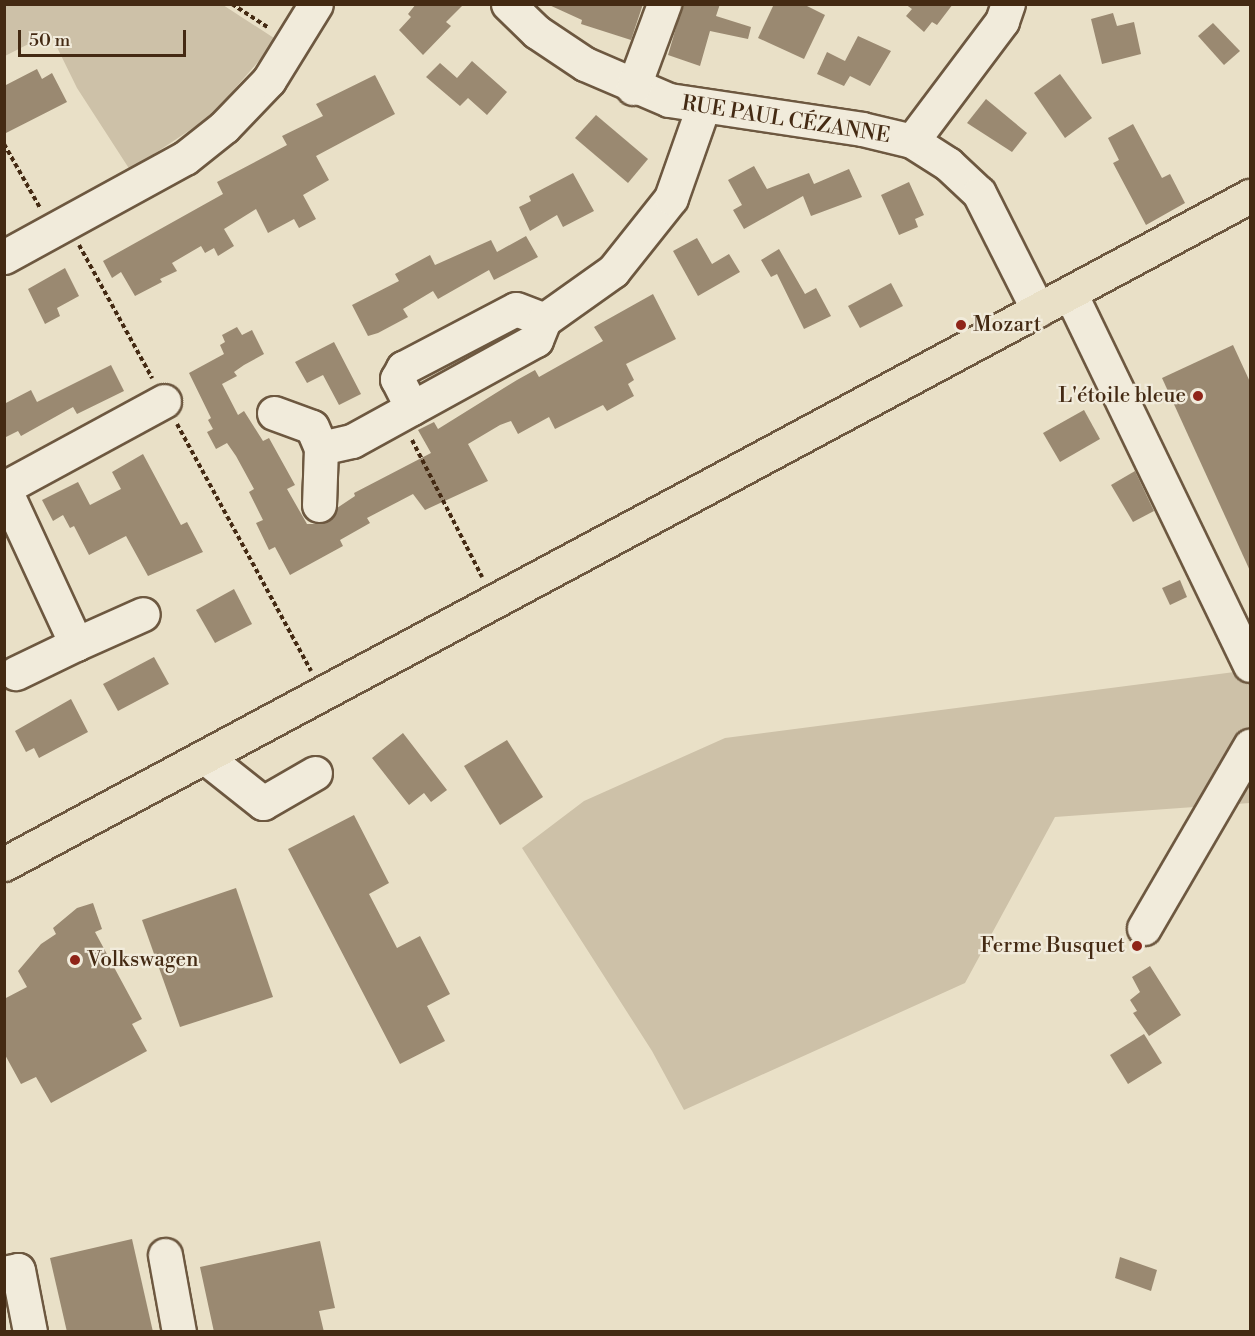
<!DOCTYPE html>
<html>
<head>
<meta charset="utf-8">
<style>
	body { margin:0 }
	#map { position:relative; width:1255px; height:1336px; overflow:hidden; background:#e9e0c7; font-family:"Libre Bodoni",serif }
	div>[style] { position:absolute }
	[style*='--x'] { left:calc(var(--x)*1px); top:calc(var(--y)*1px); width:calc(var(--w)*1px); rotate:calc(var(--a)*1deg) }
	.green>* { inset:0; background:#cdc1a8 }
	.building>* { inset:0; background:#9a8971 }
	.path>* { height:4px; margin-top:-2px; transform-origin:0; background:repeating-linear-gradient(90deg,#442a13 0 4.5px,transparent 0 7.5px) }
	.roads { filter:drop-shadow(2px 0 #6d5840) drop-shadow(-2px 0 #6d5840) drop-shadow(0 2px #6d5840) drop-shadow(0 -2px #6d5840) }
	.minor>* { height:33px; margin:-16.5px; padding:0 16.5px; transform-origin:16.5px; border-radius:16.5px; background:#f1ebdb }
	.major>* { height:33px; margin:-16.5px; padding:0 16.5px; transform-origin:16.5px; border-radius:16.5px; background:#e9e0c7 }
	.dots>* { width:16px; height:16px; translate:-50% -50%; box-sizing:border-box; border:3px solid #f1ebdb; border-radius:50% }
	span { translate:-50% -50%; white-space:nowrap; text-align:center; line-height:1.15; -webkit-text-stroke:4.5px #f1ebdb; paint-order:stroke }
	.street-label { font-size:21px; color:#442a13 }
	.poi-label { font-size:21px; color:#442a13 }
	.left { translate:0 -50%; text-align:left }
	.right { translate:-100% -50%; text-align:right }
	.frame { position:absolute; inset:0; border:6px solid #442a13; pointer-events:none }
	.scale { position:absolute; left:18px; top:30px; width:168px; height:27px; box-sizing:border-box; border:3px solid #442a13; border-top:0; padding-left:8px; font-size:18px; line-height:21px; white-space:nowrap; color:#442a13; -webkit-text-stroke:4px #f1ebdb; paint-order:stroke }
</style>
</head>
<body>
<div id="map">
	<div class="green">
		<div style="clip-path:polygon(5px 5px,223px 5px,277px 40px,211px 116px,130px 170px,77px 88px,50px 33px,5px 56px)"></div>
		<div style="clip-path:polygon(1250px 670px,1250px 803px,1055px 817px,965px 983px,684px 1110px,652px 1051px,522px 848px,584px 801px,725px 738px)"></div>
	</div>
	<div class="building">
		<div style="clip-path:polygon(416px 4px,464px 4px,446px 22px,451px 26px,423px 55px,399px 30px,411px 17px,408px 14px)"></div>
		<div style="clip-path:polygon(547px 4px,643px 4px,631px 40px,581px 24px,582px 20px)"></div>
		<div style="clip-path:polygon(683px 4px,720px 4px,716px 16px,751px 27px,748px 39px,710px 31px,700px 66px,668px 55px)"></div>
		<div style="clip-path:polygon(774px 4px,803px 4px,825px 15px,804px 59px,758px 38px)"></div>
		<div style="clip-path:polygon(905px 4px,953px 4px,937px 25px,932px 22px,924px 32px,906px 16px,912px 9px)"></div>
		<div style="clip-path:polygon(1113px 13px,1117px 26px,1134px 22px,1141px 54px,1102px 64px,1091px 19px)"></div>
		<div style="clip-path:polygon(1213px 23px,1240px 51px,1224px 65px,1198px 36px)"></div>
		<div style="clip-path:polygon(858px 36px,891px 51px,870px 86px,850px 76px,844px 86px,817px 74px,827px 52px,845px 61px)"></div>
		<div style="clip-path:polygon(472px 61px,507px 92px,487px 115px,468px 98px,460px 106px,426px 77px,440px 63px,457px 78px)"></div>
		<div style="clip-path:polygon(37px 69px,42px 79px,52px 73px,67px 102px,4px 134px,4px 86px)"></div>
		<div style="clip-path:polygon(1060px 74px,1092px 118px,1065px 138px,1034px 93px)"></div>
		<div style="clip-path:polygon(375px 75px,395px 114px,316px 156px,329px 180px,303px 195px,316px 219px,299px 228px,294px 219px,268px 233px,256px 209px,224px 229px,234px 246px,218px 256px,214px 248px,205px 253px,201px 246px,172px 263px,177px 271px,160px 279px,162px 282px,135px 296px,121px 272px,112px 278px,103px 261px,223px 194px,217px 182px,287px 145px,282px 136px,323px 116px,316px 104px)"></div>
		<div style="clip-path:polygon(986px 99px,1027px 133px,1012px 152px,967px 123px)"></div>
		<div style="clip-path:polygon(596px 115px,648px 159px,628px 183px,575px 138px)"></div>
		<div style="clip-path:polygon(1133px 124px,1162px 178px,1170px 174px,1185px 203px,1146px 225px,1113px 163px,1119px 160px,1108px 138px)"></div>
		<div style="clip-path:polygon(754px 166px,767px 189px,809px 173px,814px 184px,849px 169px,862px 197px,811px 216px,803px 196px,744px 229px,733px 210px,742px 205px,728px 180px)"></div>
		<div style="clip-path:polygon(573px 173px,594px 211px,563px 227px,557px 215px,530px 231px,519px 207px,531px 201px,529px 196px)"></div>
		<div style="clip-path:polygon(909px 182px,924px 215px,915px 219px,918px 227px,899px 235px,881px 195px)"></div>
		<div style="clip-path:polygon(526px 236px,538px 257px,494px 280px,489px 270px,438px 299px,433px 291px,403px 309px,408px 317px,378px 333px,368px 336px,352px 305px,399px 281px,395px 274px,430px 255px,435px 265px,491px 240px,497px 252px)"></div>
		<div style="clip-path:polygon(697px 238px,712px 264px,729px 254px,740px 272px,698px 296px,673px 251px)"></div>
		<div style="clip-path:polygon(779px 249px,805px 294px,816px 288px,831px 316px,804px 329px,777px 274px,771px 277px,761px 260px)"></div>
		<div style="clip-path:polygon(65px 268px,79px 296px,57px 308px,60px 316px,45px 324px,28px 289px)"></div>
		<div style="clip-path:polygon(891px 283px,903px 306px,860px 328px,848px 306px)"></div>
		<div style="clip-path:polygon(653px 294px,676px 339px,626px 364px,634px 380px,628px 384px,634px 396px,607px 411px,603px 405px,555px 429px,549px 417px,518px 434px,511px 421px,500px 425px,468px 444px,488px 481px,425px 510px,413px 494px,367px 518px,370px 523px,340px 540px,343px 546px,290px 575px,275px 547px,269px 550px,256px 523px,263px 520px,249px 492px,254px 489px,236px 456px,227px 443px,216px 449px,207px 432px,213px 429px,208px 420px,211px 418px,189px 373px,224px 354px,220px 345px,225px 342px,222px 335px,237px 327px,242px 335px,252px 330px,264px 354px,244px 365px,234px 372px,237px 376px,222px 384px,238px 415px,244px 411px,263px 441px,269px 438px,295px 485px,287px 489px,307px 524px,319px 524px,328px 521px,337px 508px,355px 496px,354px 493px,431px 453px,418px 430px,434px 422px,438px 429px,517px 380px,535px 370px,539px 377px,603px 341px,594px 327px)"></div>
		<div style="clip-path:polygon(334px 342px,361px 394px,339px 405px,323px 375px,307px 383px,295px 362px)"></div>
		<div style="clip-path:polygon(1233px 345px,1251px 384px,1251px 573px,1162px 378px)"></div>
		<div style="clip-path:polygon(111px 365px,124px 391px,77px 414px,73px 407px,21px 436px,18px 431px,4px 438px,4px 404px,31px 390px,37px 402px)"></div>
		<div style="clip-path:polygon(1084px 410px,1100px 439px,1060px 462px,1043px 433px)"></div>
		<div style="clip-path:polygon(143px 454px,181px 525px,187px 522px,203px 552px,148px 576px,126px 536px,89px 555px,74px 526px,70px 528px,63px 515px,53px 521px,42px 500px,78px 482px,90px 505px,121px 489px,112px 472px)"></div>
		<div style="clip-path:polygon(1135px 471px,1154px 511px,1133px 522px,1111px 485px)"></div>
		<div style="clip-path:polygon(1180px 580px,1187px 597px,1170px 605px,1162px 588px)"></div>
		<div style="clip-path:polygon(234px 589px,252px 624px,215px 643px,196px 610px)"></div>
		<div style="clip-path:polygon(154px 657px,169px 684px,118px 711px,103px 684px)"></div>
		<div style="clip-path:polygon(71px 699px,88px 732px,39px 758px,34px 748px,26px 752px,15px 731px)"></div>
		<div style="clip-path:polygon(403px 733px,447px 790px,431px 802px,424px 793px,409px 805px,372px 758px)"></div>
		<div style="clip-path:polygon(507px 740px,543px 797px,500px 825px,464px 766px)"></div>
		<div style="clip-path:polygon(354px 815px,389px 883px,369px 894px,397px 948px,420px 936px,450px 994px,427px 1006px,445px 1041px,400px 1064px,288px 849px)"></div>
		<div style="clip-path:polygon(236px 888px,273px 997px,180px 1027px,142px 920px)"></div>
		<div style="clip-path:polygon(93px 903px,102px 929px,95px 932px,142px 1019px,132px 1024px,147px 1051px,51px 1103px,36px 1077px,21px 1084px,4px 1053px,4px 999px,27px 987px,18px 971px,41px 944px,56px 934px,53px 928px,77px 908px)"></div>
		<div style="clip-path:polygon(1150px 966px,1181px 1015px,1149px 1036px,1133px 1013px,1137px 1011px,1130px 1000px,1140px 992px,1132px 977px)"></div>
		<div style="clip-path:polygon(1144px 1034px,1162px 1063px,1128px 1084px,1110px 1055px)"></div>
		<div style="clip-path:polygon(132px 1239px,153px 1332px,67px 1332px,50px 1258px)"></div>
		<div style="clip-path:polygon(320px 1241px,335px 1308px,319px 1311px,324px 1332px,214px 1332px,200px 1267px)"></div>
		<div style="clip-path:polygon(1120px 1257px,1157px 1270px,1151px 1291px,1115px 1278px)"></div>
	</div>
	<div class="path">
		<div style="--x:232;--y:4;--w:44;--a:33"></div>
		<div style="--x:4;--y:144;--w:73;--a:60.6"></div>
		<div style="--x:79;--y:245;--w:152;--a:61.2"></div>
		<div style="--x:177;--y:424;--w:281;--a:61.5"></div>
		<div style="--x:412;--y:440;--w:154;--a:62.9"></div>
	</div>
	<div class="roads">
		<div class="minor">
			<div style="--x:508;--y:4;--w:40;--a:44"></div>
			<div style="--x:537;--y:32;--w:58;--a:33.7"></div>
			<div style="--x:585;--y:64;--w:91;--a:23.2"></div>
			<div style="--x:669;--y:100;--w:195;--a:8.5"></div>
			<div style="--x:862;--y:129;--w:51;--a:13.5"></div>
			<div style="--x:912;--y:141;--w:43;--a:32.6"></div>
			<div style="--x:948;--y:164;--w:42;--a:43.1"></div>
			<div style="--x:979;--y:193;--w:131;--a:63.2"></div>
			<div style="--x:633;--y:88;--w:90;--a:-69.7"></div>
			<div style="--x:912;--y:141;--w:150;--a:-53.1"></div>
			<div style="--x:1002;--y:21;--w:18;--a:-71"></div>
			<div style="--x:4;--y:257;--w:206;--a:-28.7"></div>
			<div style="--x:185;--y:158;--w:50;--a:-38.5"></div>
			<div style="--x:224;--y:127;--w:65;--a:-46.2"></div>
			<div style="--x:269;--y:80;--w:89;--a:-58.3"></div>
			<div style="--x:1070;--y:293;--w:413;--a:64.2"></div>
			<div style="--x:412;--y:408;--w:33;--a:-117"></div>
			<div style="--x:397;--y:379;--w:13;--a:-61"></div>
			<div style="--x:403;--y:368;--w:127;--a:-27.6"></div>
			<div style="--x:516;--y:309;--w:30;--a:21"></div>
			<div style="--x:274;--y:413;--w:40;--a:20.2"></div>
			<div style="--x:312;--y:427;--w:23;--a:67"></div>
			<div style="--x:321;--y:448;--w:57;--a:92"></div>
			<div style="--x:321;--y:448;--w:32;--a:-13"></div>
			<div style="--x:352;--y:441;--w:210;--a:-28.8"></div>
			<div style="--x:536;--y:340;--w:22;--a:-68"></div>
			<div style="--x:544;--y:320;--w:85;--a:-35.4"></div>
			<div style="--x:613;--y:271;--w:93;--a:-51.5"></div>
			<div style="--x:671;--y:198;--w:96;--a:-70.6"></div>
			<div style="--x:4;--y:488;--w:172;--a:65.2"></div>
			<div style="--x:76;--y:644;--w:67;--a:154.2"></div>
			<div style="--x:4;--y:488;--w:182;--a:-28.5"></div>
			<div style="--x:76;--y:644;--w:73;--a:-24.1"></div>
			<div style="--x:205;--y:757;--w:74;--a:38.4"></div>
			<div style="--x:263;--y:803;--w:60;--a:-30"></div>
			<div style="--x:1144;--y:928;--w:211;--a:-59.8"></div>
			<div style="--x:165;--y:1255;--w:78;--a:79.7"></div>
			<div style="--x:4;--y:1273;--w:14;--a:-12"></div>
			<div style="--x:18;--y:1270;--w:63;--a:79"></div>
		</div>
		<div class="major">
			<div style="--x:4;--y:864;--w:1414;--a:-28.2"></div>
		</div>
	</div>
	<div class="dots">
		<div style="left:961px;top:325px;background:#8f2418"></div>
		<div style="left:1198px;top:396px;background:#8f2418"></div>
		<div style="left:1137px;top:946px;background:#8f2418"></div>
		<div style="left:75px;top:960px;background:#8f2418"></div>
	</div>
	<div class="street-label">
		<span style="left:786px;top:120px;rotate:9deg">RUE PAUL CÉZANNE</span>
	</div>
	<div class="poi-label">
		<span class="left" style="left:973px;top:325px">Mozart</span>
		<span class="right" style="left:1186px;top:396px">L'étoile bleue</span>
		<span class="right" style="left:1125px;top:946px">Ferme Busquet</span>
		<span class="left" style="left:87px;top:960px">Volkswagen</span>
	</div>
	<div class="frame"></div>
	<div class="scale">50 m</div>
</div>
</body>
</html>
